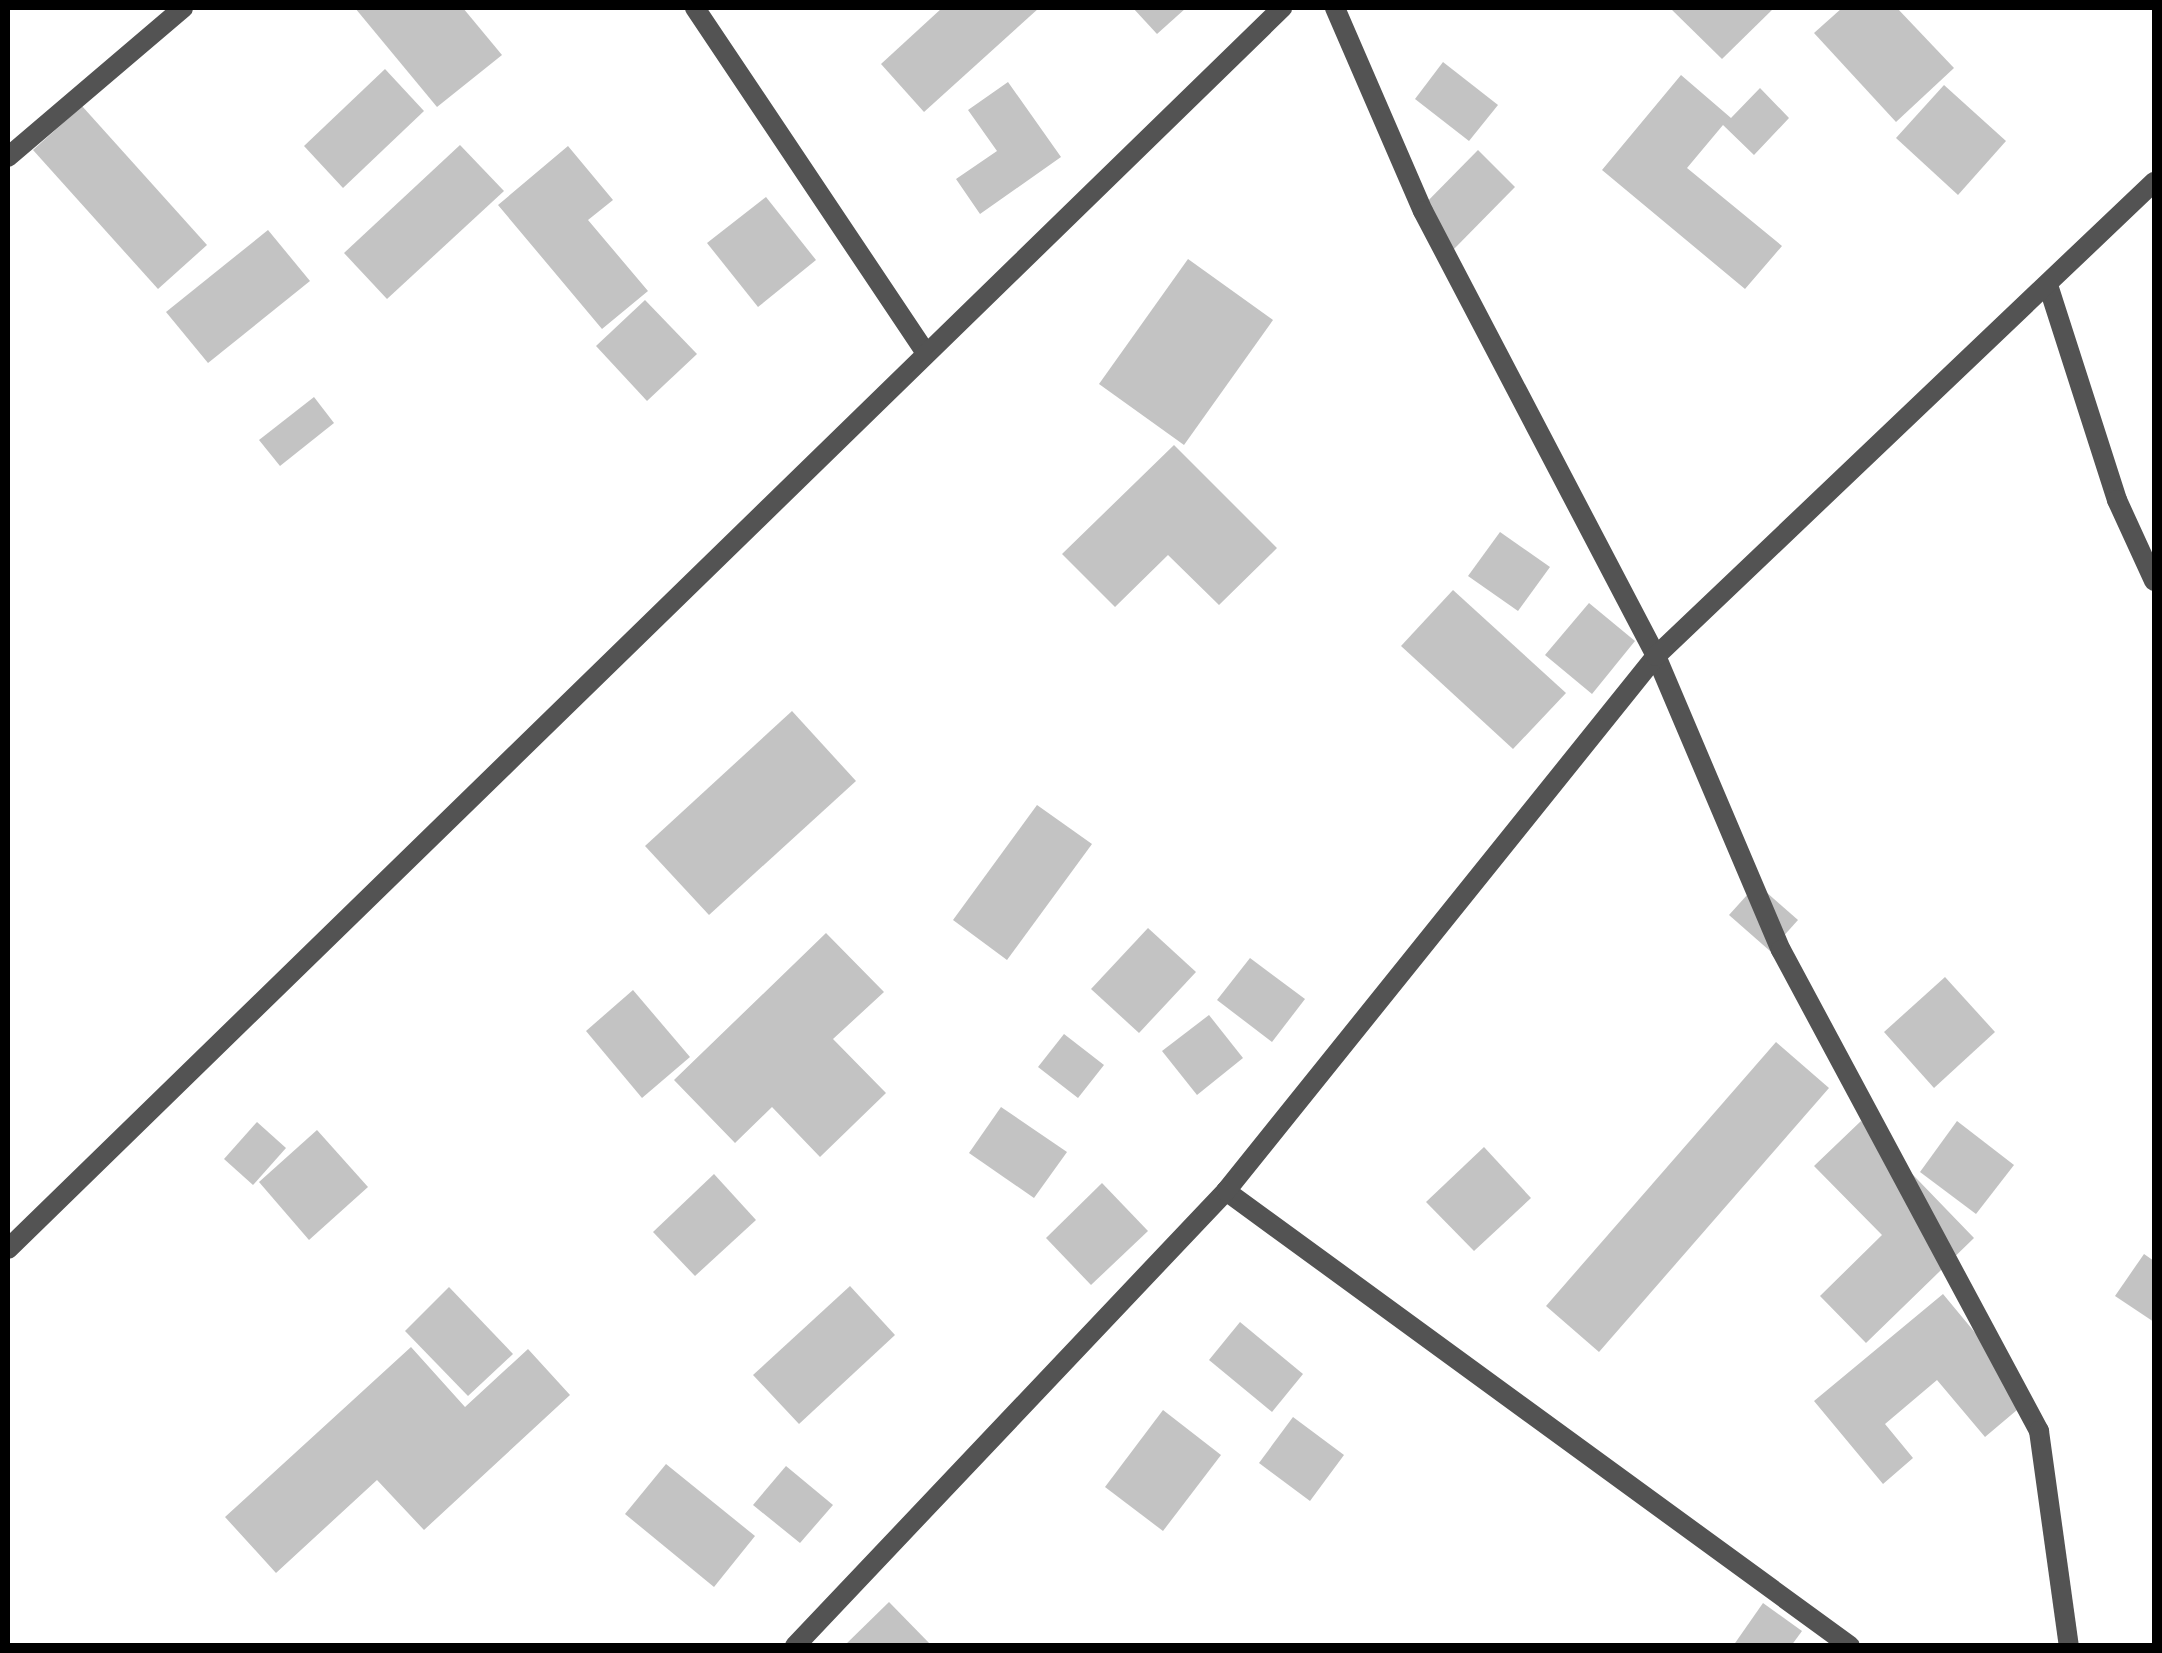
<!DOCTYPE html>
<html>
<head>
<meta charset="utf-8">
<style>
	body { margin:0 }
	#map { position:relative; width:2162px; height:1653px; overflow:hidden; background:#fff; font-family:Manrope,sans-serif }
	div>[style] { position:absolute }
	[style*='--x'] { left:calc(var(--x)*1px); top:calc(var(--y)*1px); width:calc(var(--w)*1px); rotate:calc(var(--a)*1deg) }
	.building>* { inset:0; background:#c3c3c3 }
	.minor>* { height:20px; margin:-10px; padding:0 10px; transform-origin:10px; border-radius:10px; background:#535353 }
	span { translate:-50% -50%; white-space:nowrap; text-align:center; line-height:1.15; -webkit-text-stroke:10px #fff; paint-order:stroke }
	.frame { position:absolute; inset:0; border:10px solid #000; pointer-events:none }
</style>
</head>
<body>
<div id="map">
	<div class="building">
		<div style="clip-path:polygon(355px 8px,463px 8px,502px 55px,437px 107px)"></div>
		<div style="clip-path:polygon(942px 8px,1039px 8px,924px 112px,881px 64px)"></div>
		<div style="clip-path:polygon(1133px 8px,1186px 8px,1157px 34px)"></div>
		<div style="clip-path:polygon(1670px 8px,1774px 8px,1722px 59px)"></div>
		<div style="clip-path:polygon(1842px 8px,1897px 8px,1954px 68px,1896px 122px,1814px 33px)"></div>
		<div style="clip-path:polygon(1443px 62px,1498px 105px,1469px 141px,1415px 99px)"></div>
		<div style="clip-path:polygon(385px 69px,424px 111px,343px 188px,304px 146px)"></div>
		<div style="clip-path:polygon(1681px 75px,1731px 118px,1760px 88px,1789px 118px,1754px 155px,1723px 125px,1687px 168px,1782px 246px,1745px 289px,1602px 170px)"></div>
		<div style="clip-path:polygon(1008px 82px,1061px 157px,980px 214px,956px 179px,997px 151px,968px 110px)"></div>
		<div style="clip-path:polygon(1944px 85px,2006px 141px,1958px 195px,1896px 138px)"></div>
		<div style="clip-path:polygon(82px 106px,207px 245px,158px 289px,33px 150px)"></div>
		<div style="clip-path:polygon(460px 145px,504px 191px,387px 299px,344px 253px)"></div>
		<div style="clip-path:polygon(568px 146px,613px 200px,588px 220px,648px 291px,602px 329px,498px 205px)"></div>
		<div style="clip-path:polygon(1478px 150px,1515px 187px,1452px 251px,1414px 215px)"></div>
		<div style="clip-path:polygon(766px 197px,816px 260px,758px 307px,707px 243px)"></div>
		<div style="clip-path:polygon(268px 230px,310px 281px,208px 363px,166px 312px)"></div>
		<div style="clip-path:polygon(1188px 259px,1273px 320px,1184px 445px,1099px 384px)"></div>
		<div style="clip-path:polygon(645px 300px,697px 354px,647px 401px,596px 346px)"></div>
		<div style="clip-path:polygon(314px 397px,334px 423px,280px 466px,259px 440px)"></div>
		<div style="clip-path:polygon(1174px 445px,1277px 548px,1219px 605px,1168px 555px,1115px 607px,1062px 554px)"></div>
		<div style="clip-path:polygon(1500px 532px,1550px 567px,1518px 611px,1468px 576px)"></div>
		<div style="clip-path:polygon(1453px 590px,1566px 693px,1513px 749px,1401px 646px)"></div>
		<div style="clip-path:polygon(1589px 603px,1635px 641px,1592px 694px,1545px 655px)"></div>
		<div style="clip-path:polygon(792px 711px,856px 781px,709px 915px,645px 846px)"></div>
		<div style="clip-path:polygon(1037px 805px,1092px 844px,1007px 960px,953px 920px)"></div>
		<div style="clip-path:polygon(1757px 884px,1798px 920px,1770px 951px,1729px 915px)"></div>
		<div style="clip-path:polygon(1148px 928px,1196px 972px,1139px 1033px,1091px 989px)"></div>
		<div style="clip-path:polygon(826px 933px,884px 992px,833px 1039px,886px 1093px,820px 1157px,772px 1107px,735px 1143px,674px 1080px)"></div>
		<div style="clip-path:polygon(1250px 958px,1305px 999px,1272px 1042px,1217px 1000px)"></div>
		<div style="clip-path:polygon(1945px 977px,1995px 1032px,1934px 1088px,1884px 1032px)"></div>
		<div style="clip-path:polygon(633px 990px,690px 1057px,642px 1098px,586px 1031px)"></div>
		<div style="clip-path:polygon(1209px 1015px,1243px 1058px,1197px 1095px,1162px 1051px)"></div>
		<div style="clip-path:polygon(1064px 1034px,1104px 1065px,1078px 1098px,1038px 1067px)"></div>
		<div style="clip-path:polygon(1776px 1042px,1829px 1088px,1599px 1352px,1546px 1306px)"></div>
		<div style="clip-path:polygon(1001px 1107px,1067px 1152px,1034px 1198px,969px 1153px)"></div>
		<div style="clip-path:polygon(1861px 1121px,1974px 1238px,1866px 1343px,1820px 1296px,1882px 1235px,1814px 1166px)"></div>
		<div style="clip-path:polygon(1957px 1121px,2014px 1165px,1976px 1214px,1920px 1172px)"></div>
		<div style="clip-path:polygon(257px 1122px,286px 1148px,253px 1185px,224px 1159px)"></div>
		<div style="clip-path:polygon(317px 1130px,368px 1187px,309px 1240px,259px 1182px)"></div>
		<div style="clip-path:polygon(1484px 1147px,1531px 1198px,1474px 1251px,1426px 1202px)"></div>
		<div style="clip-path:polygon(714px 1174px,756px 1220px,695px 1276px,653px 1232px)"></div>
		<div style="clip-path:polygon(1102px 1183px,1148px 1231px,1091px 1285px,1046px 1238px)"></div>
		<div style="clip-path:polygon(2144px 1254px,2154px 1261px,2154px 1322px,2115px 1296px)"></div>
		<div style="clip-path:polygon(850px 1286px,895px 1335px,799px 1424px,753px 1375px)"></div>
		<div style="clip-path:polygon(449px 1287px,513px 1354px,468px 1396px,405px 1331px)"></div>
		<div style="clip-path:polygon(1943px 1294px,2030px 1399px,1985px 1437px,1937px 1380px,1885px 1424px,1913px 1458px,1883px 1484px,1814px 1401px)"></div>
		<div style="clip-path:polygon(1240px 1322px,1303px 1374px,1272px 1412px,1209px 1360px)"></div>
		<div style="clip-path:polygon(411px 1347px,465px 1407px,528px 1349px,570px 1395px,424px 1530px,377px 1480px,276px 1573px,225px 1517px)"></div>
		<div style="clip-path:polygon(1163px 1410px,1221px 1455px,1163px 1531px,1105px 1487px)"></div>
		<div style="clip-path:polygon(1293px 1417px,1344px 1455px,1310px 1501px,1259px 1463px)"></div>
		<div style="clip-path:polygon(666px 1464px,755px 1536px,714px 1587px,625px 1514px)"></div>
		<div style="clip-path:polygon(786px 1466px,833px 1505px,800px 1543px,753px 1505px)"></div>
		<div style="clip-path:polygon(889px 1602px,932px 1646px,844px 1646px)"></div>
		<div style="clip-path:polygon(1763px 1603px,1802px 1631px,1791px 1646px,1733px 1646px)"></div>
	</div>
	<div class="minor">
		<div style="--x:695;--y:8;--w:413;--a:56.2"></div>
		<div style="--x:1335;--y:8;--w:221;--a:66.6"></div>
		<div style="--x:1423;--y:211;--w:502;--a:62.36"></div>
		<div style="--x:1656;--y:656;--w:319;--a:67"></div>
		<div style="--x:1781;--y:950;--w:546;--a:61.79"></div>
		<div style="--x:2039;--y:1431;--w:217;--a:82.1"></div>
		<div style="--x:8;--y:157;--w:230;--a:-40.4"></div>
		<div style="--x:2048;--y:285;--w:226;--a:72.2"></div>
		<div style="--x:2117;--y:500;--w:89;--a:65.4"></div>
		<div style="--x:1226;--y:1191;--w:772;--a:36.1"></div>
		<div style="--x:8;--y:1249;--w:1779;--a:-44.25"></div>
		<div style="--x:795;--y:1646;--w:627;--a:-46.55"></div>
		<div style="--x:1226;--y:1191;--w:686;--a:-51.21"></div>
		<div style="--x:1656;--y:656;--w:688;--a:-43.59"></div>
	</div>
	<div class="frame"></div>
</div>
</body>
</html>
